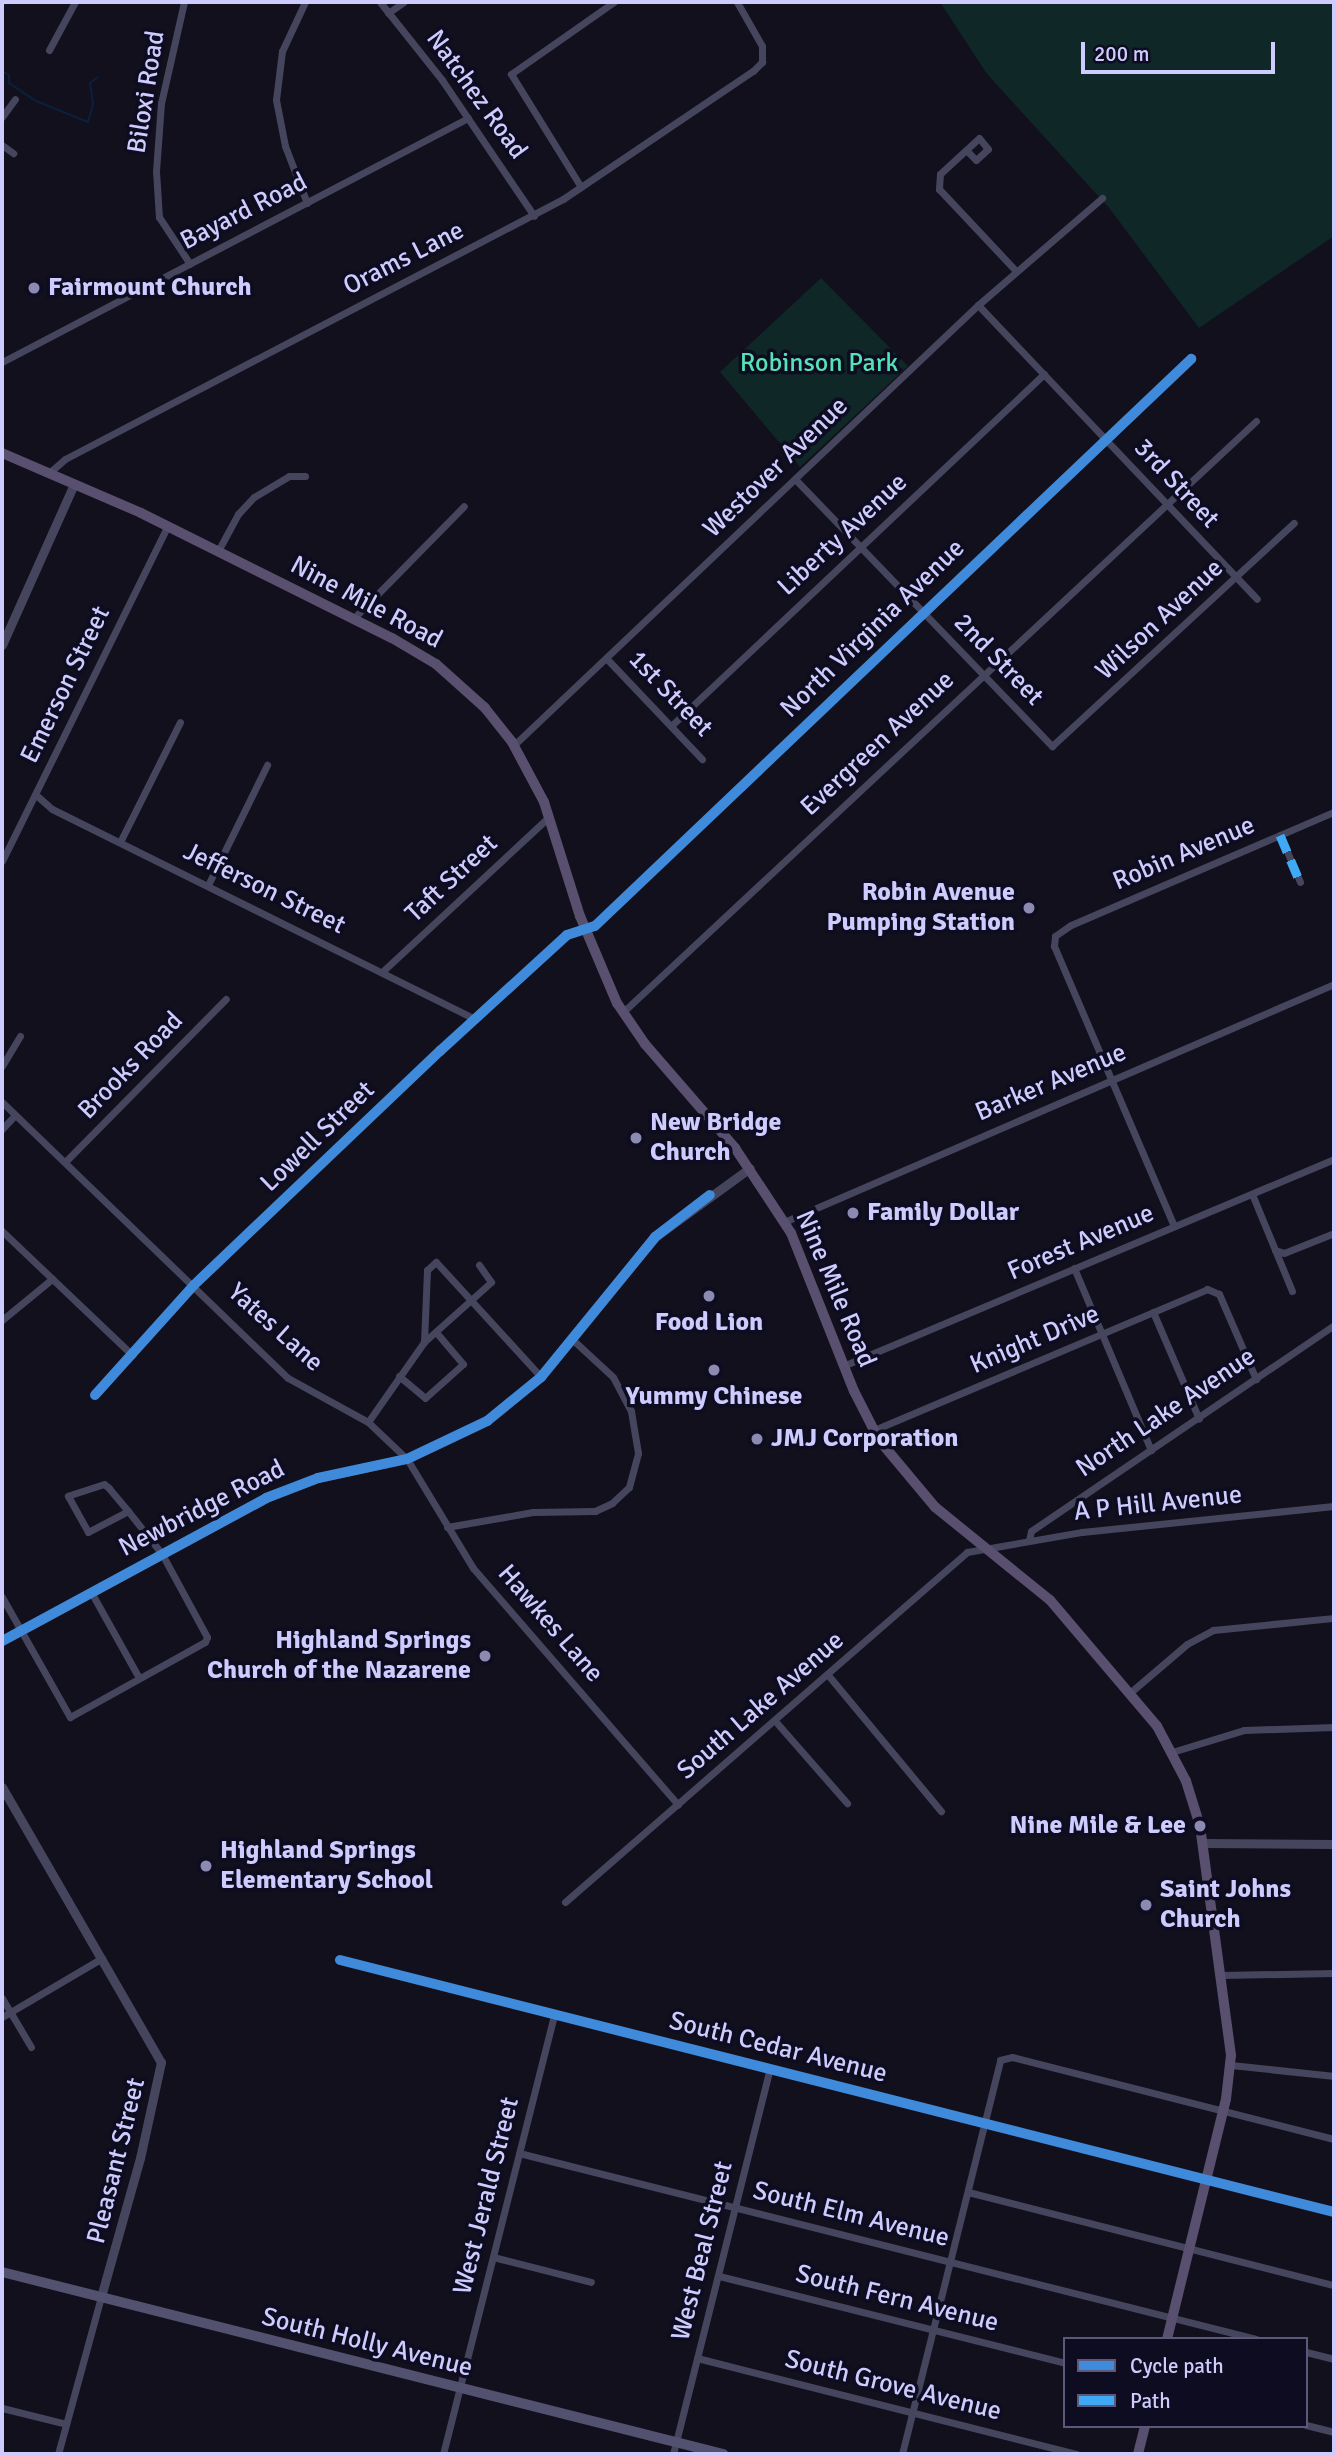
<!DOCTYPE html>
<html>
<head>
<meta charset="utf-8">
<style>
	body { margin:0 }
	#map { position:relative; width:1336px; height:2456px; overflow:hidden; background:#12101c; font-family:Signika,sans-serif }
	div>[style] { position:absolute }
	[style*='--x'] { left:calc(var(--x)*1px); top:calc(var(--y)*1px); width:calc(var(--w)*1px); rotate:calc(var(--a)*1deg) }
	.green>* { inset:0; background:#0f2726 }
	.stream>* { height:2px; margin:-1px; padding:0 1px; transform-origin:1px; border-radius:1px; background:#0a203f }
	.minor>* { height:7px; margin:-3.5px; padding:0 3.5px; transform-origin:3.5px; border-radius:3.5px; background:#45455d }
	.tertiary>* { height:9px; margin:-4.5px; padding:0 4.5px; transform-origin:4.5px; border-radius:4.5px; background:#45455d }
	.secondary>* { height:10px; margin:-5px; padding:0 5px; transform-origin:5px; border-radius:5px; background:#525170 }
	.primary>* { height:10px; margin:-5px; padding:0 5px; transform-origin:5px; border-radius:5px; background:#594f6e }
	.quiet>* { height:9px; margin-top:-4.5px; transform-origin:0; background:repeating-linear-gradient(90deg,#3fa9f5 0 18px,transparent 0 27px) }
	.cycleway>* { height:10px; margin:-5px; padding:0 5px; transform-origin:5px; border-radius:5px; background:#408adc }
	.dots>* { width:19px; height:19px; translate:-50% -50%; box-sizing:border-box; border:4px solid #0e0c20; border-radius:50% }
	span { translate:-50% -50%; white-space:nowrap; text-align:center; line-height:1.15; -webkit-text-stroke:7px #0e0c20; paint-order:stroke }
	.street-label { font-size:26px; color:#cecbff }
	.poi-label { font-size:26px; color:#cecbff; font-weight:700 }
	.left { translate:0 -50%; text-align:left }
	.right { translate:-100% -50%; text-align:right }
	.park-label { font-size:26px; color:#54e2b6 }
	.frame { position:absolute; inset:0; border:4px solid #cecbff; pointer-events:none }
	.legend { position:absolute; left:1063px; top:2337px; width:245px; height:91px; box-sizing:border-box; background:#0e0c20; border:2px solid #5b5879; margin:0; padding:9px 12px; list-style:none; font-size:21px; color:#cecbff }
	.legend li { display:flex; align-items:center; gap:14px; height:35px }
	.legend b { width:35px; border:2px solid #5b5879 }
	.scale { position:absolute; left:1081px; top:42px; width:194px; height:32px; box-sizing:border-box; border:4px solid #cecbff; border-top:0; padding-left:9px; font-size:21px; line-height:24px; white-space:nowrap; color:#cecbff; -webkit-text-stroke:5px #0e0c20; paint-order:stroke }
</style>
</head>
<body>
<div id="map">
	<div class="green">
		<div style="clip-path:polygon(940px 2px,1334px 2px,1334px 236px,1199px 328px,1110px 209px,987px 74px)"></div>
		<div style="clip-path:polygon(821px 278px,908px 366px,800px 467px,720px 372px)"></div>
	</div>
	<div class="stream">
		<div style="--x:2;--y:7;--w:8;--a:-40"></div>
		<div style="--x:2;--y:71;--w:8;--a:30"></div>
		<div style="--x:9;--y:75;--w:8;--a:90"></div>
		<div style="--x:9;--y:83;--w:32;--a:34"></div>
		<div style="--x:36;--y:101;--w:56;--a:22"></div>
		<div style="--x:88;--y:122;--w:19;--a:-74"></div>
		<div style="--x:93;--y:104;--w:21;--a:-98"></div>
		<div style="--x:90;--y:83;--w:10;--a:-37"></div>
	</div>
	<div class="minor">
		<div style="--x:184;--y:2;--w:104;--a:102.8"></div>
		<div style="--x:161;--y:103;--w:68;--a:94.2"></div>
		<div style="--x:156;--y:171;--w:46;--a:86.3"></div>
		<div style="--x:159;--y:217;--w:56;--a:56.6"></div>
		<div style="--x:305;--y:2;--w:54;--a:115.1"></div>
		<div style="--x:282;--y:51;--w:49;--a:97"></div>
		<div style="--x:276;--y:100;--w:47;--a:78.9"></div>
		<div style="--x:285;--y:146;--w:61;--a:68.9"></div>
		<div style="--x:380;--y:2;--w:100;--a:51.5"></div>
		<div style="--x:442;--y:80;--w:164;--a:55.9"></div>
		<div style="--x:388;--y:13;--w:19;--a:-35"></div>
		<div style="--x:49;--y:50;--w:55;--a:-61.6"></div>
		<div style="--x:2;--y:117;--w:22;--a:-54"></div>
		<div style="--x:2;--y:145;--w:14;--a:36"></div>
		<div style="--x:966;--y:150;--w:14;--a:45"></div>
		<div style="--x:976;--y:160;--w:16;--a:-43"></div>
		<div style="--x:988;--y:149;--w:14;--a:-129"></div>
		<div style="--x:979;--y:138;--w:53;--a:137.3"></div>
		<div style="--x:940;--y:174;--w:15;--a:94"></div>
		<div style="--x:939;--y:189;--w:112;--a:46.8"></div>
		<div style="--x:581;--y:187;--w:133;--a:-121.8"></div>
		<div style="--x:511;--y:74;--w:126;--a:-35"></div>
		<div style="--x:978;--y:305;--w:405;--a:46.5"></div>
		<div style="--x:2;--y:362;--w:526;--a:-27.64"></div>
		<div style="--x:49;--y:473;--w:21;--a:-41"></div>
		<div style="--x:65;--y:459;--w:562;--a:-27.57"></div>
		<div style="--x:563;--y:199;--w:229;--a:-34"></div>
		<div style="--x:753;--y:71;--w:13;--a:-45"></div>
		<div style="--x:762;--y:62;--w:16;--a:-90"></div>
		<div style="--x:762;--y:46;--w:51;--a:-119.6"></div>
		<div style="--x:795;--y:479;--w:371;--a:46.1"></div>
		<div style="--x:1052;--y:746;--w:329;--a:-42.7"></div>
		<div style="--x:218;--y:551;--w:42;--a:-61.6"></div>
		<div style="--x:238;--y:514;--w:23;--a:-47"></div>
		<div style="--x:254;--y:497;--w:41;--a:-31"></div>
		<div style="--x:289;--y:476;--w:16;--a:0"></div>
		<div style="--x:353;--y:619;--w:158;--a:-45.5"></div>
		<div style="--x:607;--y:659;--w:138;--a:46.5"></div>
		<div style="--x:671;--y:726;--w:513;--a:-43.34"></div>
		<div style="--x:514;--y:745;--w:639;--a:-43.48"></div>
		<div style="--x:978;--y:305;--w:164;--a:-40.8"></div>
		<div style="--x:36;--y:795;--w:21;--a:41"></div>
		<div style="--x:52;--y:809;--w:472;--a:26.4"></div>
		<div style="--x:1280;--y:835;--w:51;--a:66.9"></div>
		<div style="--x:120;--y:842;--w:134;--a:-63.4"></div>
		<div style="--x:2;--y:861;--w:373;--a:-63.7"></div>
		<div style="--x:208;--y:885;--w:134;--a:-63.8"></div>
		<div style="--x:383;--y:971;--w:226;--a:-42.9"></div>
		<div style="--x:623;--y:1012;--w:866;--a:-43.03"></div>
		<div style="--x:2;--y:1066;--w:35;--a:-59"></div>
		<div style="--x:2;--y:1102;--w:397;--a:44"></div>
		<div style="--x:288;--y:1378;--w:91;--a:28.8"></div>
		<div style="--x:368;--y:1422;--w:54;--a:43.5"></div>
		<div style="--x:407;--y:1459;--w:127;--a:58.8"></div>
		<div style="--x:473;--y:1568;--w:313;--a:49.1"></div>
		<div style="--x:2;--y:1129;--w:19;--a:-47"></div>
		<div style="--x:65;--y:1162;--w:229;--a:-45.4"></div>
		<div style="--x:1252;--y:1194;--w:105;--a:67.6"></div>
		<div style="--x:784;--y:1222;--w:599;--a:-23.4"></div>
		<div style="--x:1174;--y:1226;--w:305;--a:-113.2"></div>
		<div style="--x:1054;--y:946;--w:10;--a:-84"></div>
		<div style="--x:1055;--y:936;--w:19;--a:-35"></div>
		<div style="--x:1071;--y:925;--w:286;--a:-23.3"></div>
		<div style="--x:2;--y:1231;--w:180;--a:43.6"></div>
		<div style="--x:1275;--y:1250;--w:9;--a:18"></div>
		<div style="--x:1284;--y:1253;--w:54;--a:-21.8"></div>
		<div style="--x:1074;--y:1268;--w:198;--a:67.1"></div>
		<div style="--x:1153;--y:1312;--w:116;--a:66.7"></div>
		<div style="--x:2;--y:1320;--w:65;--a:-39.4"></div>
		<div style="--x:424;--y:1342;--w:72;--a:-87.6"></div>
		<div style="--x:427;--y:1270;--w:12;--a:-42"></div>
		<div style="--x:436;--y:1262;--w:156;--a:47.6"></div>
		<div style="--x:843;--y:1366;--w:533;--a:-22.86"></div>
		<div style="--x:399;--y:1376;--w:34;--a:40"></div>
		<div style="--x:425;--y:1398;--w:51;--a:-41.8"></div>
		<div style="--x:463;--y:1364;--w:42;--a:-130.2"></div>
		<div style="--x:95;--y:1395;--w:148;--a:-48"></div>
		<div style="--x:194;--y:1285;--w:340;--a:-43.6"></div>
		<div style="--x:440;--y:1051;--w:172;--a:-42.4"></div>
		<div style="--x:567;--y:935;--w:29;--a:-18"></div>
		<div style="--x:595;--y:926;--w:823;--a:-43.57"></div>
		<div style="--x:368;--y:1422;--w:98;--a:-55"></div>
		<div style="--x:424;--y:1342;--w:90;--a:-41.8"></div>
		<div style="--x:491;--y:1282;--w:21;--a:-125"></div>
		<div style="--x:874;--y:1430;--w:362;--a:-22.9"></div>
		<div style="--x:1207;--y:1289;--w:13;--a:23"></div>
		<div style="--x:1219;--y:1294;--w:93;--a:66.5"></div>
		<div style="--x:447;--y:1527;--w:87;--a:-9.9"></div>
		<div style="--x:533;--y:1512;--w:62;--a:-0.9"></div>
		<div style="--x:595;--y:1511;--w:19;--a:-25"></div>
		<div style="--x:612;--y:1503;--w:23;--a:-43"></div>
		<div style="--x:629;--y:1487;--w:35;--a:-75"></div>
		<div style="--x:638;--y:1453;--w:43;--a:-99.5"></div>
		<div style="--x:631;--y:1411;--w:38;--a:-118"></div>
		<div style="--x:613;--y:1377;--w:54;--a:-137.2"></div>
		<div style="--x:1029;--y:1540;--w:9;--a:-77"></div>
		<div style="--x:1031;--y:1531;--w:366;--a:-34.2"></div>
		<div style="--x:91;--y:1592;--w:98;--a:60.8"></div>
		<div style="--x:2;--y:1597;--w:138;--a:60.5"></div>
		<div style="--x:70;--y:1717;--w:154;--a:-29.1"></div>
		<div style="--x:205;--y:1642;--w:5;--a:-68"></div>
		<div style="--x:207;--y:1637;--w:94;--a:-118.5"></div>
		<div style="--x:162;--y:1554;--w:55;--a:-128.3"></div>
		<div style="--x:128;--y:1511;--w:30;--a:-130"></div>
		<div style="--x:109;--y:1488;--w:6;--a:-141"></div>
		<div style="--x:104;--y:1484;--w:38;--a:162"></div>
		<div style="--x:68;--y:1496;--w:41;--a:60.9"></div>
		<div style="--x:88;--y:1532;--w:45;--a:-27.7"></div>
		<div style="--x:828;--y:1675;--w:177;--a:50.3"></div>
		<div style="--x:1132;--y:1691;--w:72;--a:-40.5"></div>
		<div style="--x:1187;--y:1644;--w:30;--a:-28"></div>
		<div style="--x:1213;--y:1630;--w:122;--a:-5.7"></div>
		<div style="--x:776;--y:1722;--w:108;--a:48.8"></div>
		<div style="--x:1172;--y:1752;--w:75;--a:-17"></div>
		<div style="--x:1244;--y:1730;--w:90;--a:-1.9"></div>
		<div style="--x:565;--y:1902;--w:533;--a:-41.04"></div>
		<div style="--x:967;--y:1552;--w:117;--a:-9.9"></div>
		<div style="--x:1082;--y:1532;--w:253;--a:-5.9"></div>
		<div style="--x:340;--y:1960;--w:1025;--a:14.23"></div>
		<div style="--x:1221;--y:1975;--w:113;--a:-1"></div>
		<div style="--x:2;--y:1998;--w:57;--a:59.4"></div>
		<div style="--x:2;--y:2017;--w:116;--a:-30.5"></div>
		<div style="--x:1231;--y:2065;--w:104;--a:6.1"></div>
		<div style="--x:519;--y:2153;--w:760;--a:14.16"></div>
		<div style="--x:968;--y:2192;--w:378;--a:14.3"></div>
		<div style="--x:493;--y:2257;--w:101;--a:14.3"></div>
		<div style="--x:719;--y:2276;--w:357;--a:14.1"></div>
		<div style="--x:1306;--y:2352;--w:29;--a:14"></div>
		<div style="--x:697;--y:2358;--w:392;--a:14.2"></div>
		<div style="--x:2;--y:2408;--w:66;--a:14"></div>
		<div style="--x:1306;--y:2425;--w:29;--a:14"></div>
		<div style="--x:58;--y:2454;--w:163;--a:-74.7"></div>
		<div style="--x:443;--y:2454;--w:454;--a:-75.8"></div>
		<div style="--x:673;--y:2454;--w:397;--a:-75.9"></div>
		<div style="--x:902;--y:2454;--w:406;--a:-76"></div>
		<div style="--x:1000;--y:2060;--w:12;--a:-14"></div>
		<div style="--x:1012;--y:2057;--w:332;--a:14.3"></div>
	</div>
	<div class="tertiary">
		<div style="--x:2;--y:645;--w:176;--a:-65.9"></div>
		<div style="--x:2;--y:1641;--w:300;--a:-28.4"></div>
		<div style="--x:266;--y:1498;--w:56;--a:-21"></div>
		<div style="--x:318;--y:1478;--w:91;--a:-12.1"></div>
		<div style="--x:407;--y:1459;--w:89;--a:-25.4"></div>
		<div style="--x:487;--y:1421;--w:70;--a:-39.2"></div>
		<div style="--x:541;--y:1377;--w:181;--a:-50.8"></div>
		<div style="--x:655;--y:1237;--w:117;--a:-36"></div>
		<div style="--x:2;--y:1787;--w:318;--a:60"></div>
		<div style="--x:161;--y:2062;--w:98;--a:102.3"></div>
		<div style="--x:140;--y:2158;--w:144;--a:105.7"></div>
		<div style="--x:1204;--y:1843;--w:130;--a:0.4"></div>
	</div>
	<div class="secondary">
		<div style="--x:2;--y:2272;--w:744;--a:14.17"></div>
	</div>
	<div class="primary">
		<div style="--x:2;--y:453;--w:151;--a:23.3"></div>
		<div style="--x:141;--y:513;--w:280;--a:26.5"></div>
		<div style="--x:392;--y:638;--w:51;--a:30.6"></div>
		<div style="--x:436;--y:664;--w:66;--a:41.9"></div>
		<div style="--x:485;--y:708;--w:43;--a:51.5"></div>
		<div style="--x:512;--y:742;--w:68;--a:61.9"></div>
		<div style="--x:544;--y:802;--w:120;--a:72.5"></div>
		<div style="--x:580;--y:916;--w:95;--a:67"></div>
		<div style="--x:617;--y:1003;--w:50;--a:55.7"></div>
		<div style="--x:645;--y:1044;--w:138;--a:49.1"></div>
		<div style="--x:735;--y:1148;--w:102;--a:56.6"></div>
		<div style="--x:791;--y:1233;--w:170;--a:68.3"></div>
		<div style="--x:854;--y:1391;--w:55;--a:63"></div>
		<div style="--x:879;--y:1440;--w:87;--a:50.1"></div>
		<div style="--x:935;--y:1507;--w:148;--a:39"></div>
		<div style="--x:1050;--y:1600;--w:165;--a:49.7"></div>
		<div style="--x:1157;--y:1726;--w:62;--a:62.2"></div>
		<div style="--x:1186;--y:1781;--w:47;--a:72.7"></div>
		<div style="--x:1200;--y:1826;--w:231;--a:82.3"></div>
		<div style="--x:1231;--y:2055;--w:44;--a:96.5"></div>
		<div style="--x:1226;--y:2099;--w:247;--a:103.8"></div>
		<div style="--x:1138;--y:2454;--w:29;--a:-76"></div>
	</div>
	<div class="quiet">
		<div style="--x:1280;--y:835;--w:51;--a:66.9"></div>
	</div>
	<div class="cycleway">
		<div style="--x:95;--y:1395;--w:148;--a:-48"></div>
		<div style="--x:194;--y:1285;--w:340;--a:-43.6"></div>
		<div style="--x:440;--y:1051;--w:172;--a:-42.4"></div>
		<div style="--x:567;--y:935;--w:29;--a:-18"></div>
		<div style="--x:595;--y:926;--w:823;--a:-43.57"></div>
		<div style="--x:2;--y:1641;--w:300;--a:-28.4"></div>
		<div style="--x:266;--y:1498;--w:56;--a:-21"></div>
		<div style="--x:318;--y:1478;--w:91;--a:-12.1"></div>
		<div style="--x:407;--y:1459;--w:89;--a:-25.4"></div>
		<div style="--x:487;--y:1421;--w:70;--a:-39.2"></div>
		<div style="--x:541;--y:1377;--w:181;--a:-50.8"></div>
		<div style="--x:655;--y:1237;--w:69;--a:-37.4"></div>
		<div style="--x:340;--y:1960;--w:1025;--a:14.23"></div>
	</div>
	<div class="dots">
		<div style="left:34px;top:288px;background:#8c8ab0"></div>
		<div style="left:1029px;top:908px;background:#8c8ab0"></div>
		<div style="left:636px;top:1138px;background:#8c8ab0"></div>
		<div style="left:853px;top:1213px;background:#8c8ab0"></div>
		<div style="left:709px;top:1296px;background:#8c8ab0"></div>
		<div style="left:714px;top:1370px;background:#8c8ab0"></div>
		<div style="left:757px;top:1439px;background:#8c8ab0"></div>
		<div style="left:485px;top:1656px;background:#8c8ab0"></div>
		<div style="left:1200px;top:1826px;background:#8c8ab0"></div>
		<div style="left:206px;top:1866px;background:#8c8ab0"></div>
		<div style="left:1146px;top:1905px;background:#8c8ab0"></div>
	</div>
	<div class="street-label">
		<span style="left:147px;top:92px;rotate:-81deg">Biloxi Road</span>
		<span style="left:476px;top:95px;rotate:54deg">Natchez Road</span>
		<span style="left:244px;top:212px;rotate:-27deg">Bayard Road</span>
		<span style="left:404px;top:259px;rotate:-27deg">Orams Lane</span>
		<span style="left:776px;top:468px;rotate:-44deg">Westover Avenue</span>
		<span style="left:1176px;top:484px;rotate:47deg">3rd Street</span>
		<span style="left:843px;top:535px;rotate:-43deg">Liberty Avenue</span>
		<span style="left:366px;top:603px;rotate:28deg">Nine Mile Road</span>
		<span style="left:1160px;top:620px;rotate:-43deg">Wilson Avenue</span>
		<span style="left:873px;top:629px;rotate:-44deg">North Virginia Avenue</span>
		<span style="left:998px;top:660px;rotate:46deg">2nd Street</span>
		<span style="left:66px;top:685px;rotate:-64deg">Emerson Street</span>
		<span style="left:670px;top:694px;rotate:46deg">1st Street</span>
		<span style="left:878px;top:744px;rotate:-43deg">Evergreen Avenue</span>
		<span style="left:1184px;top:854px;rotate:-23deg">Robin Avenue</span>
		<span style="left:452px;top:879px;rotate:-43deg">Taft Street</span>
		<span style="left:264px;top:889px;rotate:26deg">Jefferson Street</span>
		<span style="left:131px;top:1066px;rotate:-46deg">Brooks Road</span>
		<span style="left:1051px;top:1083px;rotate:-23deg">Barker Avenue</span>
		<span style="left:318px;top:1137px;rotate:-44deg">Lowell Street</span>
		<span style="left:1081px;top:1243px;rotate:-23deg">Forest Avenue</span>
		<span style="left:835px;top:1289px;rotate:67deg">Nine Mile Road</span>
		<span style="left:275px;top:1328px;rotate:42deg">Yates Lane</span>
		<span style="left:1035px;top:1340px;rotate:-23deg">Knight Drive</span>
		<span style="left:1166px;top:1413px;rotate:-34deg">North Lake Avenue</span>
		<span style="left:1158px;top:1504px;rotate:-6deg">A P Hill Avenue</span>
		<span style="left:202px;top:1509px;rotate:-27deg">Newbridge Road</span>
		<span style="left:550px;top:1624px;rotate:49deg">Hawkes Lane</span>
		<span style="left:761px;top:1706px;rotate:-41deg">South Lake Avenue</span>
		<span style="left:778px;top:2048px;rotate:14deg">South Cedar Avenue</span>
		<span style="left:117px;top:2161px;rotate:-76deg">Pleasant Street</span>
		<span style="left:487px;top:2196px;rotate:-76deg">West Jerald Street</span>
		<span style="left:851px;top:2215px;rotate:14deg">South Elm Avenue</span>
		<span style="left:703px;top:2251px;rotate:-76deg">West Beal Street</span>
		<span style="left:897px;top:2299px;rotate:14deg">South Fern Avenue</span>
		<span style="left:367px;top:2343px;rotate:14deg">South Holly Avenue</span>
		<span style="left:893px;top:2386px;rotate:14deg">South Grove Avenue</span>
	</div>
	<div class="poi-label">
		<span class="left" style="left:48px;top:288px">Fairmount Church</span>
		<span class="right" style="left:1015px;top:908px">Robin Avenue<br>Pumping Station</span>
		<span class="left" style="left:650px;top:1138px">New Bridge<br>Church</span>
		<span class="left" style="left:867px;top:1213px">Family Dollar</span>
		<span style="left:709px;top:1323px">Food Lion</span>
		<span style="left:714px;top:1397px">Yummy Chinese</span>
		<span class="left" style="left:771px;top:1439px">JMJ Corporation</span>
		<span class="right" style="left:471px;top:1656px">Highland Springs<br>Church of the Nazarene</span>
		<span class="right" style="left:1186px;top:1826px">Nine Mile &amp; Lee</span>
		<span class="left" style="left:220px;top:1866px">Highland Springs<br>Elementary School</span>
		<span class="left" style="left:1160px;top:1905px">Saint Johns<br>Church</span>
	</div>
	<div class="park-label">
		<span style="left:819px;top:364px">Robinson Park</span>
	</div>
	<div class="frame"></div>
	<ul class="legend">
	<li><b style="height:9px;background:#408adc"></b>Cycle path</li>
	<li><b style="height:9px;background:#3fa9f5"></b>Path</li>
	</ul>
	<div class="scale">200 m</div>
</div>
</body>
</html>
